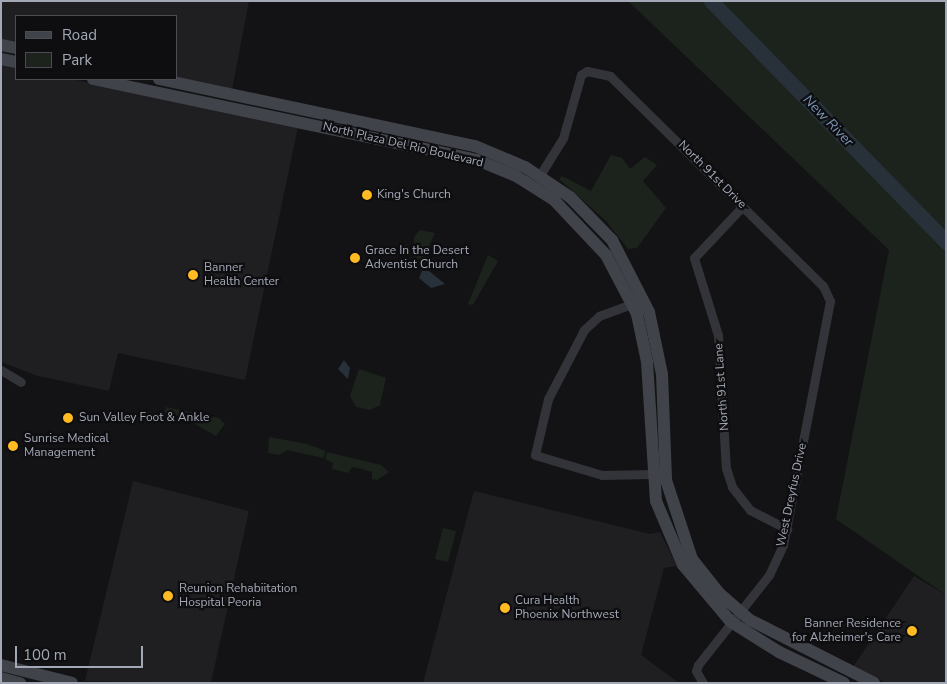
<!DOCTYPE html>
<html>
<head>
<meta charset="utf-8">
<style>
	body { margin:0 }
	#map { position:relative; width:947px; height:684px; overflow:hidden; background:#131315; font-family:"Nunito Sans",sans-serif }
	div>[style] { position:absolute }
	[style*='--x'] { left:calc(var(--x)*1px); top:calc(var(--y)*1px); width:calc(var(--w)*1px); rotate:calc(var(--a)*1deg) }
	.built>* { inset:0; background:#1f1f22 }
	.green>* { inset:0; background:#1b231c }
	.water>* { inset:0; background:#283139 }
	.river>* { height:15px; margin:-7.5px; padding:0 7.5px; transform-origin:7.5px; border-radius:7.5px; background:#283139 }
	.street>* { height:9px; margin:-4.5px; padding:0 4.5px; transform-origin:4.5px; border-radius:4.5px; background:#33343a }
	.secondary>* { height:12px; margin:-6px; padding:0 6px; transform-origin:6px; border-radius:6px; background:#41434a }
	.dots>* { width:14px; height:14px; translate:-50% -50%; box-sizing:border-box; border:2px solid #0e0e10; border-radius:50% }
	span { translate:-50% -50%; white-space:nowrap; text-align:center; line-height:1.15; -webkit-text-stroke:4.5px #0e0e10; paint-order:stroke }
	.street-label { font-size:12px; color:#a3a8b6 }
	.poi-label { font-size:12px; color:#a3a8b6 }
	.left { translate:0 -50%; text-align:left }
	.right { translate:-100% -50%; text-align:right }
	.water-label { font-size:14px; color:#7796b5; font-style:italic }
	.frame { position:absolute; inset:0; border:2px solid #a3a8b6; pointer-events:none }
	.legend { position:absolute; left:15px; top:15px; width:162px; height:65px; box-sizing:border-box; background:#0e0e10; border:1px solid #4a4c52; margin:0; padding:6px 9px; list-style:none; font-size:15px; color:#a3a8b6 }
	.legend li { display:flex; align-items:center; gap:10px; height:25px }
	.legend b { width:25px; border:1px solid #4a4c52 }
	.scale { position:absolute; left:15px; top:646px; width:128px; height:22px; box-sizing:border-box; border:2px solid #a3a8b6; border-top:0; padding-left:6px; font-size:15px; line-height:18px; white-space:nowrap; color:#a3a8b6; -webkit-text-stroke:4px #0e0e10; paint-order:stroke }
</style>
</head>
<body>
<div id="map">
	<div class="built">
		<div style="clip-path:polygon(1px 1px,249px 1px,232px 90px,176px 78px,176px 16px,16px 16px,16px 44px,1px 41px)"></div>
		<div style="clip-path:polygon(1px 64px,16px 67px,16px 79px,71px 79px,298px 127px,245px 380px,118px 353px,109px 391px,38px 376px,1px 362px)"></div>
		<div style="clip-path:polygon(133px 481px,249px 511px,211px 683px,85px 681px)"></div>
		<div style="clip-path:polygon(474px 491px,650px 534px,660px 532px,677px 566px,664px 568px,641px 655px,679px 683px,423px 683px)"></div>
		<div style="clip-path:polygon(914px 576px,946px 595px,946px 683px,887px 683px,853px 667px)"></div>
	</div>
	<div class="green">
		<div style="clip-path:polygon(628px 1px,946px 1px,946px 595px,836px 519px,889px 250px)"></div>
		<div style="clip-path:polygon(611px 155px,622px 158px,630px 169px,645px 157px,657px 165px,643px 181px,666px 208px,637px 248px,628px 249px,606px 221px,559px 179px,562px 176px,591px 191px)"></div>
		<div style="clip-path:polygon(420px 230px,435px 233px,422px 261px,413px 256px,414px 237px)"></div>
		<div style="clip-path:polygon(488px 255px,498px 261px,473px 305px,468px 304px)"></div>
		<div style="clip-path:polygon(359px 369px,386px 378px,380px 405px,370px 410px,356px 407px,350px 396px)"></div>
		<div style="clip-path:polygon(166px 407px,219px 418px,225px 424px,216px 436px,195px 424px,180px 420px,174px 425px,163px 420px)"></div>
		<div style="clip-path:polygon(269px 437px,307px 444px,326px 451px,323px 458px,287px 450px,279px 455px,268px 453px)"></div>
		<div style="clip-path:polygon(327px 452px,381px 465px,389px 472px,377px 480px,372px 479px,372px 472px,362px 469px,352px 467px,348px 473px,332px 469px,333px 463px,325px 459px)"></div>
		<div style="clip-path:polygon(443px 528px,456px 531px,448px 562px,435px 559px)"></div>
	</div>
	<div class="water">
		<div style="clip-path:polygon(422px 271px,429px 271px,445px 284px,431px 288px,419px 278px)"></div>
		<div style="clip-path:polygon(344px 360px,350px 368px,348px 379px,338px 369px)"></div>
	</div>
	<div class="river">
		<div style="--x:711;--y:1;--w:337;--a:45.7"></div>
	</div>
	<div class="street">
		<div style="--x:540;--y:175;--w:44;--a:-58.1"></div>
		<div style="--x:563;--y:138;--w:66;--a:-74.1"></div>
		<div style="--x:581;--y:75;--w:7;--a:-34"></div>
		<div style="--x:587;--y:71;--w:24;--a:12"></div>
		<div style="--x:610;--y:76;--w:299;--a:44.6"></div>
		<div style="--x:823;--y:286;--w:17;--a:65"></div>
		<div style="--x:830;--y:301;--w:248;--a:100.9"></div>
		<div style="--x:783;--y:545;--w:33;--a:115"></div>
		<div style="--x:769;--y:575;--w:115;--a:128.3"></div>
		<div style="--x:698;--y:665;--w:6;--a:108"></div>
		<div style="--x:696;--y:671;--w:14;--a:60"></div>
		<div style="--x:742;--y:207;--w:70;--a:133.3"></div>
		<div style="--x:694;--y:258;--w:81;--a:72.7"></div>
		<div style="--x:718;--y:335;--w:133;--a:86.6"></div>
		<div style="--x:726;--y:468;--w:20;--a:72"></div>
		<div style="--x:732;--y:487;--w:29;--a:52"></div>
		<div style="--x:750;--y:510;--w:42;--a:27.2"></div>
		<div style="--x:637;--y:302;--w:40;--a:159.8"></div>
		<div style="--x:599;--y:316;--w:21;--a:137"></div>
		<div style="--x:584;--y:330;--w:78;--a:117.6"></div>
		<div style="--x:548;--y:399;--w:57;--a:103.1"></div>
		<div style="--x:535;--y:455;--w:70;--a:16.6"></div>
		<div style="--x:602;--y:475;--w:50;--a:-1.1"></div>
		<div style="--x:1;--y:370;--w:23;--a:31"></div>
	</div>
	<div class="secondary">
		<div style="--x:1;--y:45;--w:15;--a:11"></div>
		<div style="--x:1;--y:59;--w:15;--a:11"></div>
		<div style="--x:93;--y:79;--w:392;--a:11.9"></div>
		<div style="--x:477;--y:160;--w:42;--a:22.3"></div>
		<div style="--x:516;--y:176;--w:45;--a:32.3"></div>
		<div style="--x:554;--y:200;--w:76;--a:46.6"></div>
		<div style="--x:606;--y:255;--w:67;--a:62.3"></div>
		<div style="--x:637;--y:314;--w:49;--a:78.2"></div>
		<div style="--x:647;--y:362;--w:139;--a:86.3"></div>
		<div style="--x:656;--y:501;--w:69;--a:67.1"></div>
		<div style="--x:683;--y:565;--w:75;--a:49.9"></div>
		<div style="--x:731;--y:622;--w:57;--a:32"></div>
		<div style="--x:779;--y:652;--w:72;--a:25.5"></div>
		<div style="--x:159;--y:79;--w:323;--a:12"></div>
		<div style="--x:475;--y:146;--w:54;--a:22.8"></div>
		<div style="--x:525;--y:167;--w:54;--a:33.7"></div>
		<div style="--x:570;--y:197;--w:60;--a:45.7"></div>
		<div style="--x:612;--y:240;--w:81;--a:62.8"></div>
		<div style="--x:649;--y:312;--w:63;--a:78.2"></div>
		<div style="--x:662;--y:374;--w:106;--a:87.8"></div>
		<div style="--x:666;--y:480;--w:83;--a:71.8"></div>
		<div style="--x:692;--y:559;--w:43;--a:51.5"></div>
		<div style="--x:719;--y:593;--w:41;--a:41.1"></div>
		<div style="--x:750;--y:620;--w:139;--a:26.9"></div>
		<div style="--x:1;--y:665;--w:73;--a:14.2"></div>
		<div style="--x:1;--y:678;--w:20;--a:15"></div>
	</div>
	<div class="dots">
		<div style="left:367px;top:195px;background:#ffbb21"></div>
		<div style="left:355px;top:258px;background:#ffbb21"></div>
		<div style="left:193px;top:275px;background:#ffbb21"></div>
		<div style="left:68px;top:418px;background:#ffbb21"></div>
		<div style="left:13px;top:446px;background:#ffbb21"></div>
		<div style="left:168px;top:596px;background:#ffbb21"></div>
		<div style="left:505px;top:608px;background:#ffbb21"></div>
		<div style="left:912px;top:631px;background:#ffbb21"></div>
	</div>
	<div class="street-label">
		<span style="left:403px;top:145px;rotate:13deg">North Plaza Del Rio Boulevard</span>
		<span style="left:712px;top:175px;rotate:45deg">North 91st Drive</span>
		<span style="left:722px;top:387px;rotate:-94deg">North 91st Lane</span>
		<span style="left:792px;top:495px;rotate:-78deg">West Dreyfus Drive</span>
	</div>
	<div class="poi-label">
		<span class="left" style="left:377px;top:195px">King's Church</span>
		<span class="left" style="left:365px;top:258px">Grace In the Desert<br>Adventist Church</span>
		<span class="left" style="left:204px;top:275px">Banner<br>Health Center</span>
		<span class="left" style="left:79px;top:418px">Sun Valley Foot &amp; Ankle</span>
		<span class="left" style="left:24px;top:446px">Sunrise Medical<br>Management</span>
		<span class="left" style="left:179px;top:596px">Reunion Rehabiitation<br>Hospital Peoria</span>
		<span class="left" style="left:515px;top:608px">Cura Health<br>Phoenix Northwest</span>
		<span class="right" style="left:901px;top:631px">Banner Residence<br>for Alzheimer's Care</span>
	</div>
	<div class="water-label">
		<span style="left:828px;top:121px;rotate:46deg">New River</span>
	</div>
	<div class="frame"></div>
	<ul class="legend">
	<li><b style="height:6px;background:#41434a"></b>Road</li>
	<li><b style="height:14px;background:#1b231c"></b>Park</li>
	</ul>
	<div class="scale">100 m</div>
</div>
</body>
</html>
